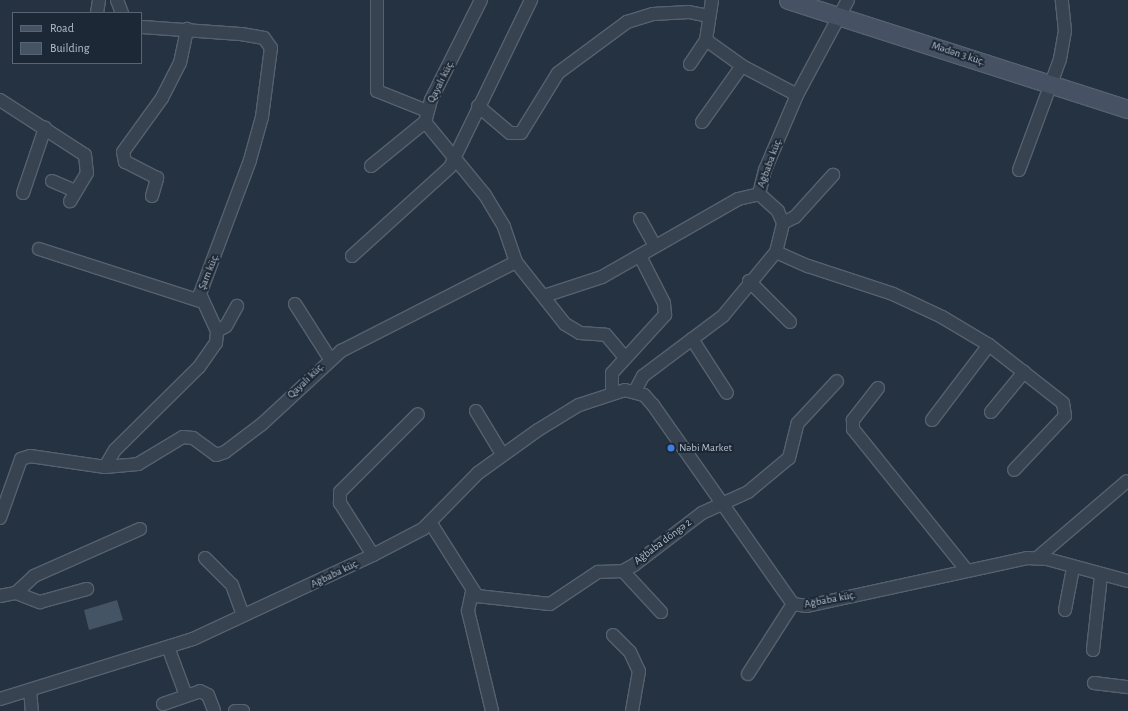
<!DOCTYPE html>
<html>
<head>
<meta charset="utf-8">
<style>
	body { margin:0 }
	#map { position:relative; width:1128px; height:711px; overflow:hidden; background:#243241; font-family:"Alegreya Sans",sans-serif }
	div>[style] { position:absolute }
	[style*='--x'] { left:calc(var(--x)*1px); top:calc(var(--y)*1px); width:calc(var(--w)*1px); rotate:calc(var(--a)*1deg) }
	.building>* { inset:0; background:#445465 }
	.roads { filter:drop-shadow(1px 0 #56616e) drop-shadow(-1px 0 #56616e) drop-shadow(0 1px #56616e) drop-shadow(0 -1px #56616e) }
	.minor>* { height:12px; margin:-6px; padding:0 6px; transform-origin:6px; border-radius:6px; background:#384351 }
	.secondary>* { height:17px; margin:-8.5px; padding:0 8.5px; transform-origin:8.5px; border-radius:8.5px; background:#465264 }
	.dots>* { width:11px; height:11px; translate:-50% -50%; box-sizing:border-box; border:2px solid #1d2836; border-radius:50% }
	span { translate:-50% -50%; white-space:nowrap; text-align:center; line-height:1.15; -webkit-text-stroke:4px #1d2836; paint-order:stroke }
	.street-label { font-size:11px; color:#b4becb }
	.poi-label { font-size:11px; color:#b4becb }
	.left { translate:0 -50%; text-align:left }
	.legend { position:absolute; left:12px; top:12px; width:130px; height:52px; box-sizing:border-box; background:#1d2836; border:1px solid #596472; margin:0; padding:5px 7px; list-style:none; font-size:12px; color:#b4becb }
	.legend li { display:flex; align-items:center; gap:8px; height:20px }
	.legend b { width:20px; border:1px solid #596472 }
</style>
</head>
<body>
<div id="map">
	<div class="building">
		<div style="clip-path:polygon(117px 600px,123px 620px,89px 630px,84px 610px)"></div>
	</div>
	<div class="roads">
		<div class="minor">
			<div style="--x:117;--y:0;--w:14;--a:69"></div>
			<div style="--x:377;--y:0;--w:91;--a:90"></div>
			<div style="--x:377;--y:91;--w:54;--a:21.8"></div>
			<div style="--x:481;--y:0;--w:112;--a:116.6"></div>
			<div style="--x:431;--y:100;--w:23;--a:105"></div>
			<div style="--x:425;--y:122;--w:94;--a:50.6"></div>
			<div style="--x:485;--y:195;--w:37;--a:59"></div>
			<div style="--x:504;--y:227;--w:37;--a:71"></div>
			<div style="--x:516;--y:262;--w:79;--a:51.7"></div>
			<div style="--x:565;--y:324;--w:17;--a:31"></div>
			<div style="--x:580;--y:333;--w:26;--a:4"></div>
			<div style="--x:606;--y:335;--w:30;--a:50"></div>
			<div style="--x:712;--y:0;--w:40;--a:98.5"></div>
			<div style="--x:706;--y:40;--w:44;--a:35.8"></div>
			<div style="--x:742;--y:66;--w:62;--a:27.8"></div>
			<div style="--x:97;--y:13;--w:13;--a:-81"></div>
			<div style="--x:690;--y:64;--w:29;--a:-56"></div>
			<div style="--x:0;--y:100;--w:101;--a:32.9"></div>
			<div style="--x:85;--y:155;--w:18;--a:84"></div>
			<div style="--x:87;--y:173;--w:33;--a:121"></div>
			<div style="--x:478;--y:106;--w:42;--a:40.2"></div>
			<div style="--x:510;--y:133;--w:11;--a:0"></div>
			<div style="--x:521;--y:133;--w:70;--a:-58.3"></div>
			<div style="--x:558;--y:73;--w:86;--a:-36.5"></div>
			<div style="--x:627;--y:22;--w:27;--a:-17"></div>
			<div style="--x:653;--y:14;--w:36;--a:-3"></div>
			<div style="--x:689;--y:12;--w:19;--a:12"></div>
			<div style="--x:702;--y:122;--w:69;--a:-54.5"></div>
			<div style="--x:371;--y:166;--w:70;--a:-39.2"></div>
			<div style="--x:1019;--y:170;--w:118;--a:-69.7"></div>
			<div style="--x:1060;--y:59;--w:28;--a:-80"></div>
			<div style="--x:1065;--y:31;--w:31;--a:-96"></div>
			<div style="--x:52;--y:181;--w:26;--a:23"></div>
			<div style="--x:23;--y:193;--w:69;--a:-71.3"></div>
			<div style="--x:152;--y:196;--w:19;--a:-74"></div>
			<div style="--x:157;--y:178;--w:36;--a:-153"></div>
			<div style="--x:125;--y:162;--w:10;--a:-101"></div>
			<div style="--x:123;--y:152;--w:67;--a:-54.2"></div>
			<div style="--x:162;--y:98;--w:39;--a:-63"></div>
			<div style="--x:180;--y:63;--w:35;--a:-78"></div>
			<div style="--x:640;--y:219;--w:31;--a:61"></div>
			<div style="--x:783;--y:223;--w:13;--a:-27"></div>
			<div style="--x:795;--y:217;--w:57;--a:-47.9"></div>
			<div style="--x:39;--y:249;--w:169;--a:17.9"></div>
			<div style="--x:776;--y:252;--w:35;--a:24"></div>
			<div style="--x:808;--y:266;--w:89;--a:18.2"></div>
			<div style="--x:893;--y:294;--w:54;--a:25.1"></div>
			<div style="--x:942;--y:317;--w:55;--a:30.8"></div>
			<div style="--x:989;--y:345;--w:94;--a:38.1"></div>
			<div style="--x:1063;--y:403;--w:13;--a:81"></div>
			<div style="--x:1065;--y:416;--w:74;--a:133.4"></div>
			<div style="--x:352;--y:256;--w:132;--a:-42.2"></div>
			<div style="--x:450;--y:167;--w:186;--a:-64.1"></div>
			<div style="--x:749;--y:281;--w:58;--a:45"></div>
			<div style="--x:544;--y:296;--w:61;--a:-18.1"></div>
			<div style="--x:602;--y:277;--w:157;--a:-29.8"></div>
			<div style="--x:738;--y:199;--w:22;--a:-13"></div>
			<div style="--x:295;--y:304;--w:65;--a:57.5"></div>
			<div style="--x:217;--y:331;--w:10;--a:-29"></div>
			<div style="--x:226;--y:326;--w:23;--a:-61"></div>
			<div style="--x:692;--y:339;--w:64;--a:57.1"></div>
			<div style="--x:878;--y:388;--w:41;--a:128"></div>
			<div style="--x:853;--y:420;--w:9;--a:90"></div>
			<div style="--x:853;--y:429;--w:182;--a:51.2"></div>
			<div style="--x:635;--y:391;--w:17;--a:-62"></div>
			<div style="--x:643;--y:376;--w:100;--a:-36.9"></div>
			<div style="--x:723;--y:316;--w:83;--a:-50.4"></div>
			<div style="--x:776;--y:252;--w:30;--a:-76"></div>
			<div style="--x:783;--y:223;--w:13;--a:-113"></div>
			<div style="--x:778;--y:211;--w:25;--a:-138"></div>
			<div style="--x:759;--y:194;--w:25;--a:-76"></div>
			<div style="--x:765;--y:170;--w:82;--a:-66.9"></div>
			<div style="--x:797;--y:95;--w:108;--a:-61.8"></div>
			<div style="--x:612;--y:392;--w:19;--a:-90"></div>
			<div style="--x:612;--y:373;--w:79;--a:-47.6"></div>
			<div style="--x:665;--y:315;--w:12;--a:-95"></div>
			<div style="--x:664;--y:303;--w:53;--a:-117.1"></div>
			<div style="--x:476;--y:411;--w:50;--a:58.8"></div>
			<div style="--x:991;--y:412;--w:52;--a:-50.5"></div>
			<div style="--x:932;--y:420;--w:94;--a:-52.8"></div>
			<div style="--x:105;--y:467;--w:33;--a:-5"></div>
			<div style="--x:138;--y:464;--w:52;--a:-31"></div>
			<div style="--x:183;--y:437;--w:10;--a:6"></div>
			<div style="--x:193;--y:438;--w:29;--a:36"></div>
			<div style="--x:216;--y:455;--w:9;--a:-18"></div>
			<div style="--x:225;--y:452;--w:46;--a:-37.1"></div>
			<div style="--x:262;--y:424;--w:108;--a:-42.7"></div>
			<div style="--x:341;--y:351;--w:196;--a:-27"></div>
			<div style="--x:0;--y:518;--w:63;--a:-70.4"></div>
			<div style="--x:21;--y:459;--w:9;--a:-18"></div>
			<div style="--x:30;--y:456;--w:76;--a:8.3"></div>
			<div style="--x:105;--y:467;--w:20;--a:-60"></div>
			<div style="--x:115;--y:450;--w:118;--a:-44.7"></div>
			<div style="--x:199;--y:367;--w:29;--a:-55"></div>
			<div style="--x:216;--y:343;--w:12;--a:-85"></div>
			<div style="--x:217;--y:331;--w:41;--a:-114.7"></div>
			<div style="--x:200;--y:294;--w:143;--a:-69.5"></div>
			<div style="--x:250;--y:160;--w:45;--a:-74.4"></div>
			<div style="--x:262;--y:117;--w:70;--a:-82.6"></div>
			<div style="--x:271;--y:48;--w:12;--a:-125"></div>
			<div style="--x:264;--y:38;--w:23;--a:-170"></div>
			<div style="--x:241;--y:34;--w:100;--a:-176"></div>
			<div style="--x:430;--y:522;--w:88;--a:57.6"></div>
			<div style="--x:477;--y:596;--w:73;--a:6.3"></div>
			<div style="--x:550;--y:604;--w:58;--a:-33.7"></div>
			<div style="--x:598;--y:572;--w:25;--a:-2"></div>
			<div style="--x:623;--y:571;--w:13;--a:-29"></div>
			<div style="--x:634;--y:565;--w:86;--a:-37.4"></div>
			<div style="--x:702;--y:513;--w:51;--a:-24.5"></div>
			<div style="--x:748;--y:492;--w:53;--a:-39.7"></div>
			<div style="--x:789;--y:458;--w:36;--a:-76"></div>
			<div style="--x:798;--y:423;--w:57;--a:-47.1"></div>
			<div style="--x:373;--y:555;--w:62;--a:-122.4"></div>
			<div style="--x:340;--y:503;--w:11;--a:-90"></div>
			<div style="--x:340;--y:492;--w:110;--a:-45"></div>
			<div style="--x:205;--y:558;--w:38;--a:45"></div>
			<div style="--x:232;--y:585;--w:32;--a:70"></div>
			<div style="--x:1037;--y:558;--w:118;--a:-40.5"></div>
			<div style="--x:623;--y:571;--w:56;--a:47.2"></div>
			<div style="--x:472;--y:592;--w:19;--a:102"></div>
			<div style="--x:468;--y:611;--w:103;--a:76.5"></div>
			<div style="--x:16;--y:593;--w:26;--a:21"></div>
			<div style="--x:40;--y:602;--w:49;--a:-15.5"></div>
			<div style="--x:0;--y:596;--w:16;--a:-11"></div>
			<div style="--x:16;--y:593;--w:25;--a:-43"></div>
			<div style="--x:34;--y:576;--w:116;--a:-23.9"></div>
			<div style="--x:1065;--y:610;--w:43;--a:-79.2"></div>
			<div style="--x:613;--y:635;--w:24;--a:45"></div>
			<div style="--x:630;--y:652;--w:21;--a:65"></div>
			<div style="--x:639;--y:671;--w:41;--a:99.9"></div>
			<div style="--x:168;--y:647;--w:49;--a:69.7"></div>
			<div style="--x:1093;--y:650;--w:75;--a:-83.9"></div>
			<div style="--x:748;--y:674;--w:83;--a:-57.3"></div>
			<div style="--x:1094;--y:683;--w:34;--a:7"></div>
			<div style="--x:30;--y:690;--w:21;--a:85"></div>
			<div style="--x:0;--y:699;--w:202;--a:-17.3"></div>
			<div style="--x:193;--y:639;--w:199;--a:-25"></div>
			<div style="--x:373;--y:555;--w:56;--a:-27.5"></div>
			<div style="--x:423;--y:529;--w:78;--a:-45.5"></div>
			<div style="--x:478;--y:473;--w:74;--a:-35.6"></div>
			<div style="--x:538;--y:430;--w:48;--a:-31.4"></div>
			<div style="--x:579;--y:405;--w:48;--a:-18.1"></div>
			<div style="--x:625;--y:390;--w:20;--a:15"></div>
			<div style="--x:644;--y:395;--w:13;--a:48"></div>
			<div style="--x:653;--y:405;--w:243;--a:54.9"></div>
			<div style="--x:793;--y:604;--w:14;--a:8"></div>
			<div style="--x:807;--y:606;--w:225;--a:-12.3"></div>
			<div style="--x:1027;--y:558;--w:20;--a:3"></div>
			<div style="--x:1047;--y:559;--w:84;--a:15.2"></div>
			<div style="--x:163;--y:704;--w:39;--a:-19"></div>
			<div style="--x:200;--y:691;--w:9;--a:27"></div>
			<div style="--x:208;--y:695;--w:17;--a:69"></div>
			<div style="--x:235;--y:711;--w:8;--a:0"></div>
		</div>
		<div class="secondary">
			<div style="--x:788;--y:0;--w:357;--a:17.8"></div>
		</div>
	</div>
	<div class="dots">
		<div style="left:671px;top:448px;background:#3f7fe0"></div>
	</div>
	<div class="street-label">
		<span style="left:958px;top:54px;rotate:18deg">Mədən 3 küç.</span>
		<span style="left:441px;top:82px;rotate:-63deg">Qayalı küç.</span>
		<span style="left:770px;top:163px;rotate:-70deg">Ağbaba küç.</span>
		<span style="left:209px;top:272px;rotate:-68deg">Şam küç.</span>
		<span style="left:306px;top:381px;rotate:-44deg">Qayalı küç.</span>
		<span style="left:663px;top:542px;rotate:-37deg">Ağbaba döngə 2</span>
		<span style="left:335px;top:574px;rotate:-26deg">Ağbaba küç.</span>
		<span style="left:830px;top:600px;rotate:-11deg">Ağbaba küç.</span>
	</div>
	<div class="poi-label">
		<span class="left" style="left:679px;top:448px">Nəbi Market</span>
	</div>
	<ul class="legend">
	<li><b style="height:5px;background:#465264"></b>Road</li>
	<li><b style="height:11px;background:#445465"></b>Building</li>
	</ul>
</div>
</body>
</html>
